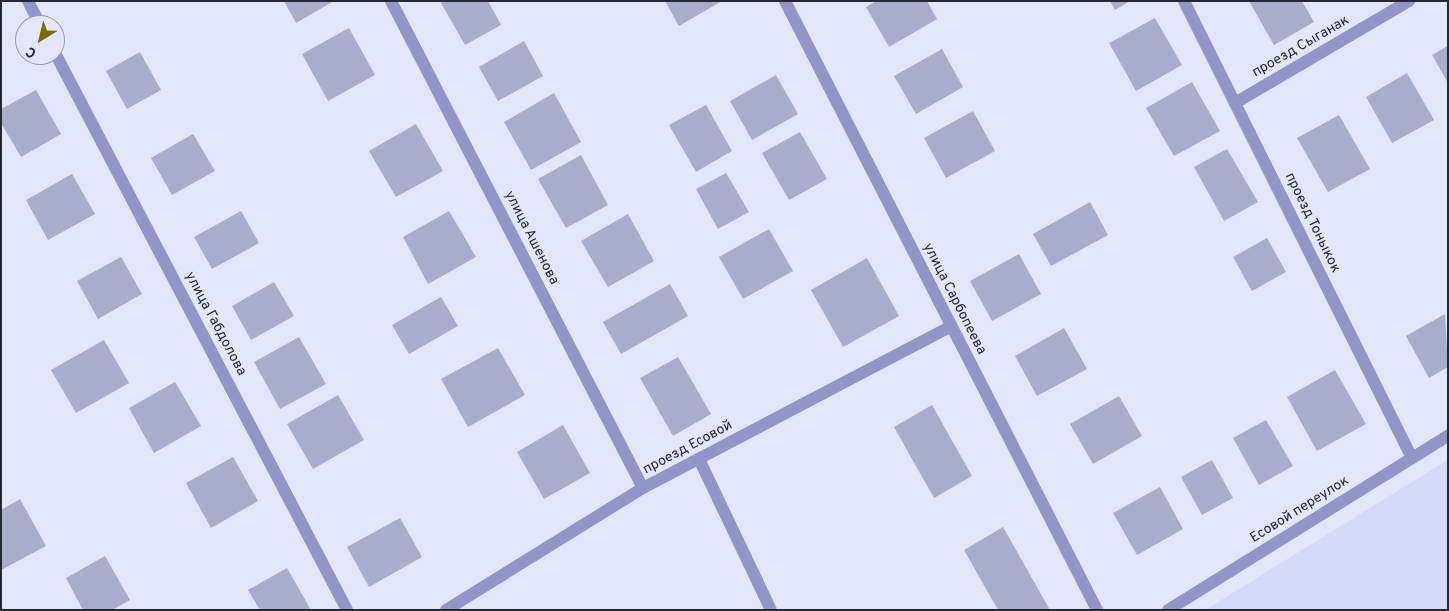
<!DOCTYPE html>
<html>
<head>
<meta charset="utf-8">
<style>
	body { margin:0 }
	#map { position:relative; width:1449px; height:611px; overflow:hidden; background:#e3e7fb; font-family:Overpass,sans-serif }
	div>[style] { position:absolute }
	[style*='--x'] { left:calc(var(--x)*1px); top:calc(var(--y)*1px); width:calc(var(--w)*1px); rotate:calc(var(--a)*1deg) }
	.built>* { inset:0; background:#d5dafb }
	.building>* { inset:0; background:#a7adcd }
	.service>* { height:12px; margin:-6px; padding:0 6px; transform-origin:6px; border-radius:6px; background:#9097c8 }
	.minor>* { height:12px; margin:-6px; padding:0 6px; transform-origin:6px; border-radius:6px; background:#9097c8 }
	span { translate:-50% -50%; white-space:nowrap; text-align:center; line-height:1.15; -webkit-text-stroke:4px #e3e7fb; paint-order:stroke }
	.street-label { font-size:14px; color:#252834 }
	.frame { position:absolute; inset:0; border:2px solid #252834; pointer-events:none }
	.north { position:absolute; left:15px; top:15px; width:50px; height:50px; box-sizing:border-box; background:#e3e7fb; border:1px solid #979bab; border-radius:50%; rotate:216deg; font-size:14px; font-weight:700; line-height:20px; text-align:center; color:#252834 }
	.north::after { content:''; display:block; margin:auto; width:18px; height:22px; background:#7c6a02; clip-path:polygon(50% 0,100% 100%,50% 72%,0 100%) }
</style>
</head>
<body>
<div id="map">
	<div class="built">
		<div style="clip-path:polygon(1448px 460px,1448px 610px,1205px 610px,1407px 485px)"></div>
	</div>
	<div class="building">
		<div style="clip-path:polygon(284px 1px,334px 1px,296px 23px)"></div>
		<div style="clip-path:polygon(444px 1px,488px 1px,501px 25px,465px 45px,441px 3px)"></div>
		<div style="clip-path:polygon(665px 1px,722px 1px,679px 26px)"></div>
		<div style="clip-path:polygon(876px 1px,927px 1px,937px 19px,889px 47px,866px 7px)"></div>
		<div style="clip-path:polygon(1110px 1px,1130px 1px,1115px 10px)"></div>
		<div style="clip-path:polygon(1249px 1px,1302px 1px,1314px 22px,1274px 45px)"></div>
		<div style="clip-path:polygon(1155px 18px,1182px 65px,1136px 91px,1109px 43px)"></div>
		<div style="clip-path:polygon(349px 28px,375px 75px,328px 101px,302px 54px)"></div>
		<div style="clip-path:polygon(524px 41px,543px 76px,498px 101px,479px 67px)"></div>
		<div style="clip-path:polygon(1448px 46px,1448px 83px,1432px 55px)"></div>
		<div style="clip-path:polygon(942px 49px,963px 87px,916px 114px,894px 76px)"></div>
		<div style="clip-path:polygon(140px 52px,161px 90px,127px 109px,106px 71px)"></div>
		<div style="clip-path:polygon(1407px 73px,1434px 120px,1392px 143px,1366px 97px)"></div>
		<div style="clip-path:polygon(776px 75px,798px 114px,752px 140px,730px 101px)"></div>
		<div style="clip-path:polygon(1192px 82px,1220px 131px,1174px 156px,1146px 108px)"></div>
		<div style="clip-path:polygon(36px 90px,61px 134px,21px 157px,1px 123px,1px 109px)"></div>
		<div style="clip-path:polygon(554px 93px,581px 142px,531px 170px,504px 122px)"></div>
		<div style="clip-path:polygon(706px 105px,732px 151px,696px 172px,669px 125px)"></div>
		<div style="clip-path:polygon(973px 111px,995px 151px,946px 178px,924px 138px)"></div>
		<div style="clip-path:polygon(1339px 115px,1370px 169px,1328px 192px,1297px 138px)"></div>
		<div style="clip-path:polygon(416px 124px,443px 171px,396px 197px,369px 151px)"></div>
		<div style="clip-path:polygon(800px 132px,827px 179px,789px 200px,762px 153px)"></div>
		<div style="clip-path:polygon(193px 134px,215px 171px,172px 195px,151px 158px)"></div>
		<div style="clip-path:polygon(1227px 149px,1258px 202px,1224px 221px,1194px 167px)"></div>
		<div style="clip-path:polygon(581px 155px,608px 205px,566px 228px,538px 179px)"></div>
		<div style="clip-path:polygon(726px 173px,749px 212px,718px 229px,696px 189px)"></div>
		<div style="clip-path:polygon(72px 174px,95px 214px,48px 240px,26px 200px)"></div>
		<div style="clip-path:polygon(1090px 202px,1108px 235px,1051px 266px,1033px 234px)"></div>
		<div style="clip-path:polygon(241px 211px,259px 243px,212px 269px,194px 237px)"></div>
		<div style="clip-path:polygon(449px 211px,476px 257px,428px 284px,403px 237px)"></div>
		<div style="clip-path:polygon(628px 214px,654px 261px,608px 287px,581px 241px)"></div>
		<div style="clip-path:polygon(769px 229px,793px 271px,743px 299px,719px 257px)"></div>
		<div style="clip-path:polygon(1267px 238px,1286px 272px,1252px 291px,1233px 257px)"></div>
		<div style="clip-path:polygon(1019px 254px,1041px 294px,992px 321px,970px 281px)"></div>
		<div style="clip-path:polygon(121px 257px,142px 294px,98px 319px,77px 281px)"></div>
		<div style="clip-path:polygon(867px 258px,899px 316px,843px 347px,811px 290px)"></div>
		<div style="clip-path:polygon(274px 282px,294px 316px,251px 340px,232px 306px)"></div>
		<div style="clip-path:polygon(670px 284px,688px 316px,621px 354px,603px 322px)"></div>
		<div style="clip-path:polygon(441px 297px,458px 326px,409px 354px,392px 325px)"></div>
		<div style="clip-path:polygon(1445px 314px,1448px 367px,1429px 378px,1406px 336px)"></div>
		<div style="clip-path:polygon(1064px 328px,1087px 369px,1037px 396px,1015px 356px)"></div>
		<div style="clip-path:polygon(299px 337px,326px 384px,280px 409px,254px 362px)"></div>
		<div style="clip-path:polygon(104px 340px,129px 383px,76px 413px,51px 370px)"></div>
		<div style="clip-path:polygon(498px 348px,525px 395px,468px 427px,441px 379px)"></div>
		<div style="clip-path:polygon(678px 357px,711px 414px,673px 436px,640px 378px)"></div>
		<div style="clip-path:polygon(1335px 370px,1366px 424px,1317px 451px,1287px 397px)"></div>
		<div style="clip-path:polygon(175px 382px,201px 426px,154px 453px,129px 408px)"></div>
		<div style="clip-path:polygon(338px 395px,364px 440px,313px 469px,287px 424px)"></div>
		<div style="clip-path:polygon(1119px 396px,1142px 436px,1093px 464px,1070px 424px)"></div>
		<div style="clip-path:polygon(932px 405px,972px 476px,934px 498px,894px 427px)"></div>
		<div style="clip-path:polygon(1266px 420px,1293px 466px,1259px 485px,1233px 438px)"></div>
		<div style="clip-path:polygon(563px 425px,590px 473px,544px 499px,517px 452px)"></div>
		<div style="clip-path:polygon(233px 457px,258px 501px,211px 528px,186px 483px)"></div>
		<div style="clip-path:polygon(1212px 460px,1233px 498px,1202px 515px,1181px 477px)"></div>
		<div style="clip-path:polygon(1160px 487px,1183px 529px,1137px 555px,1113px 513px)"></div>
		<div style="clip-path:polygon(20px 499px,46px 546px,1px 570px,1px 510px)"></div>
		<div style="clip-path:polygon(400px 518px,422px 557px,369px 587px,347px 547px)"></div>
		<div style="clip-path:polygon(1003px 527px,1050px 610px,998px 610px,964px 550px)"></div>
		<div style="clip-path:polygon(105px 556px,130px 600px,112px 610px,83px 610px,66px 578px)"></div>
		<div style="clip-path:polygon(287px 568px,311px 610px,260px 610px,248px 590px)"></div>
	</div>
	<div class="service">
		<div style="--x:699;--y:459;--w:167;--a:64.5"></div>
	</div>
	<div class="minor">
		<div style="--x:28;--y:1;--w:27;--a:63"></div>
		<div style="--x:391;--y:1;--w:548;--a:62.64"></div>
		<div style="--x:785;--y:1;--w:684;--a:62.87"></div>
		<div style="--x:1184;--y:1;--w:511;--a:63.49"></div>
		<div style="--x:55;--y:53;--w:629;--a:62.33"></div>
		<div style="--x:1235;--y:103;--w:202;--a:-30.4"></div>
		<div style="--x:446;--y:610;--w:232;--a:-31.8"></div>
		<div style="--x:643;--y:488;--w:348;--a:-27.7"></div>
		<div style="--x:1168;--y:610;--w:330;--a:-31.9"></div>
	</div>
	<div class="street-label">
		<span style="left:1301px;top:47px;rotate:-30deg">проезд Сыганак</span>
		<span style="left:1312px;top:223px;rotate:64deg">проезд Тоныкок</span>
		<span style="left:531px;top:238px;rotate:63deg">улица Ашенова</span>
		<span style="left:954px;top:299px;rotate:63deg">улица Сарбопеева</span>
		<span style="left:215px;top:324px;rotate:62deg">улица Габдолова</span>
		<span style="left:688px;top:448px;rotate:-28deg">проезд Есовой</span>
		<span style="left:1300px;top:510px;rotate:-32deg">Есовой переулок</span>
	</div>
	<div class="frame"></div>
	<div class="north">С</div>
</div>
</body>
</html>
